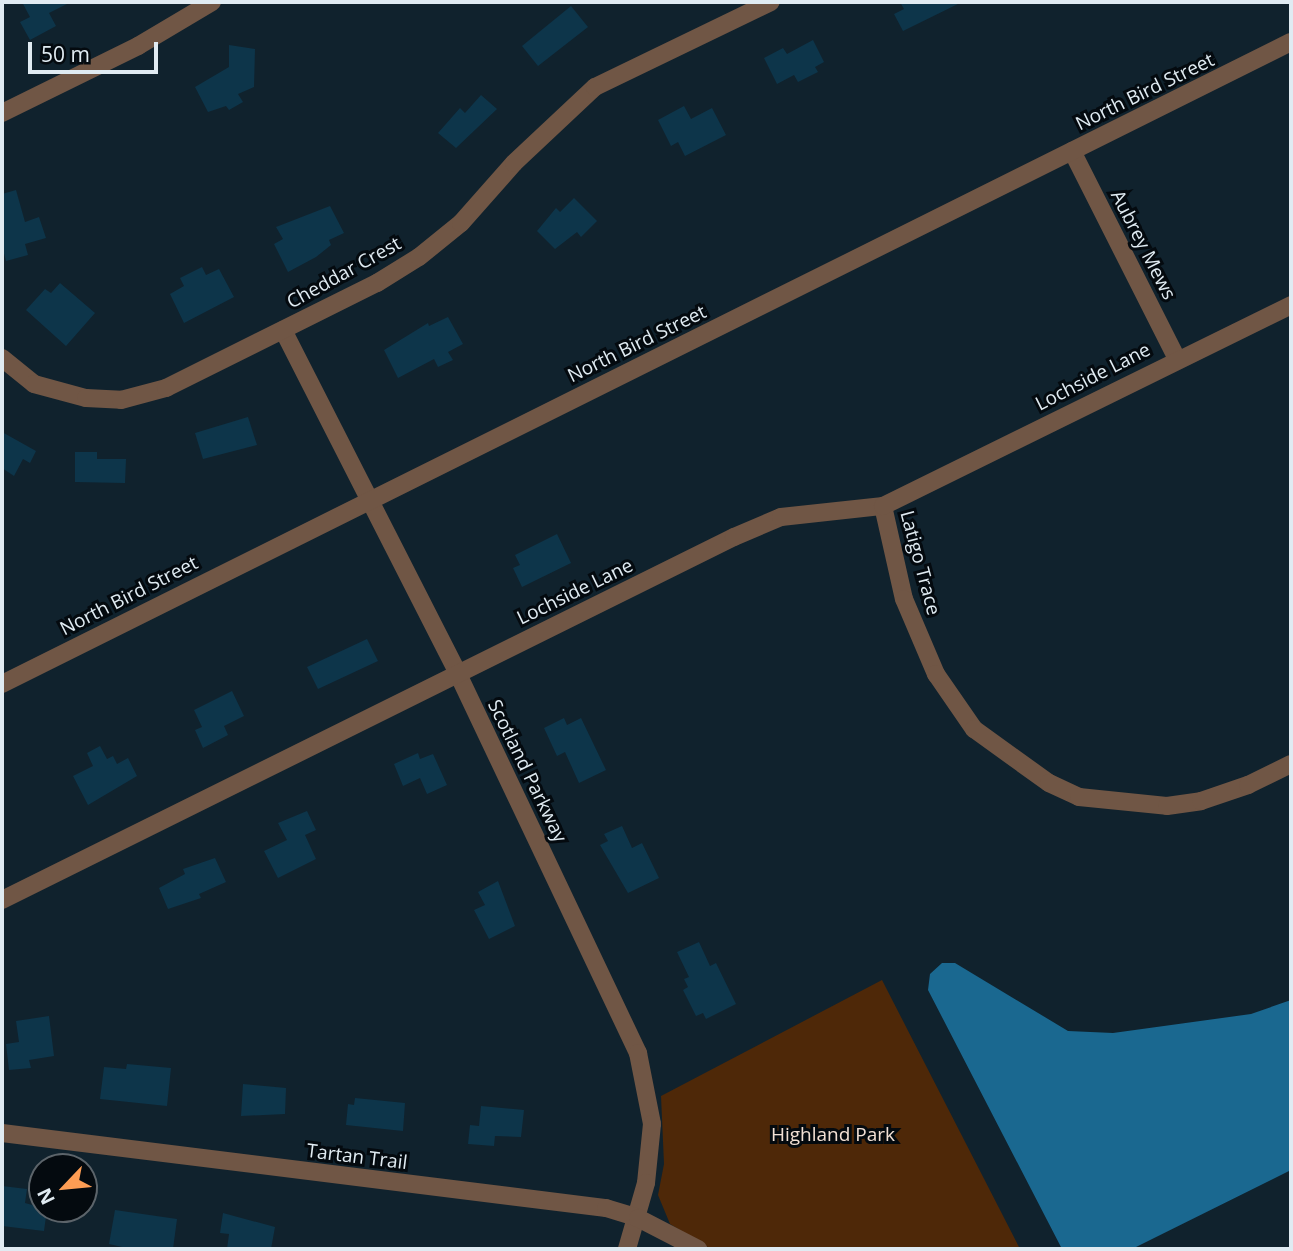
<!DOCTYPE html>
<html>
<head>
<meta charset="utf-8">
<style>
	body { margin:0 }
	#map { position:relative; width:1293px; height:1251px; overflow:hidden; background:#10222d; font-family:"Open Sans",sans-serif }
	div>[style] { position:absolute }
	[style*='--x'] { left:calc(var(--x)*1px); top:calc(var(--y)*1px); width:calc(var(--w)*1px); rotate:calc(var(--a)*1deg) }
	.green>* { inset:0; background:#4e2808 }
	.water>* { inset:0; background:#1a6890 }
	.building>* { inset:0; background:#0d354a }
	.minor>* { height:18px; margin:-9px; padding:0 9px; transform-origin:9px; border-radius:9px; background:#705645 }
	span { translate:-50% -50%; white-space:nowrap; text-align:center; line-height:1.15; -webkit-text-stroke:6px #040a0f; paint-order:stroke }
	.street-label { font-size:19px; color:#e0ebf2 }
	.park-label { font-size:19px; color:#f2e0d4 }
	.frame { position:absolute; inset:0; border:4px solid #e0ebf2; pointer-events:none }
	.north { position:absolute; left:28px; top:1153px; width:70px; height:70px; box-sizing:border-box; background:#040a0f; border:2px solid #5c646a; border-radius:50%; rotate:244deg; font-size:19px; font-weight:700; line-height:28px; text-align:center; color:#e0ebf2 }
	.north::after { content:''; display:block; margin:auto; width:24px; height:32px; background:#fd9d54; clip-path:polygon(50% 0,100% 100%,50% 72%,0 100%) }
	.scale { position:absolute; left:28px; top:42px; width:130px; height:32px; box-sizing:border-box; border:4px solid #e0ebf2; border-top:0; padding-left:9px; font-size:21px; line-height:24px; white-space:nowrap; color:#e0ebf2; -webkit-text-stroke:5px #040a0f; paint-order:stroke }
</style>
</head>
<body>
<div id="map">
	<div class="green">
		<div style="clip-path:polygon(882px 980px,1020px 1249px,711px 1249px,670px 1224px,658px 1195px,664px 1164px,661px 1096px)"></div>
	</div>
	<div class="water">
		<div style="clip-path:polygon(942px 963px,955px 963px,1068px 1031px,1113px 1033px,1251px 1014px,1291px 1000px,1291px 1170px,1132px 1249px,1062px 1249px,928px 990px,930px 974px)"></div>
	</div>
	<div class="building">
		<div style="clip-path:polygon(22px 2px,71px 2px,49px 13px,56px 26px,30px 40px,20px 22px,30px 17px)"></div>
		<div style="clip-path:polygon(900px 2px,962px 2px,903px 31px,894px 14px,904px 9px)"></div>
		<div style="clip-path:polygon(571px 6px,588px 27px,538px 66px,522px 46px)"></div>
		<div style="clip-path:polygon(813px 40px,824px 62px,815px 67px,818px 72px,798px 82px,794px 75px,777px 84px,764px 58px,783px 48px,787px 54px)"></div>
		<div style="clip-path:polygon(229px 45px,255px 49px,254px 87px,238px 94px,243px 102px,229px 110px,226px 106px,208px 112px,195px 87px,229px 67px)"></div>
		<div style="clip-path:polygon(481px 95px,497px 109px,456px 148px,438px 133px,460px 108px,465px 113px)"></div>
		<div style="clip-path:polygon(684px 106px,691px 119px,712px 108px,726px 135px,685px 156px,678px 142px,671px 146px,658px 120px)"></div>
		<div style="clip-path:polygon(16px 190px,25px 222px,39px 217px,46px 238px,25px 244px,28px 255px,6px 261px,2px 246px,2px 194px)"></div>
		<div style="clip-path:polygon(574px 198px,597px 221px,581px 237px,577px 232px,555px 249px,537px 231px,556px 208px,560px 212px)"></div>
		<div style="clip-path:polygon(330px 206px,344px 233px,329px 240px,331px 245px,316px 257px,288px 272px,274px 244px,283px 239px,276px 227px)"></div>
		<div style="clip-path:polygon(202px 267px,206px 275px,219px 269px,234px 297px,184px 323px,170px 294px,184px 286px,180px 278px)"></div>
		<div style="clip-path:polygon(60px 283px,95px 313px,66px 346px,26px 310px,45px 289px,51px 293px)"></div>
		<div style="clip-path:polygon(448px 317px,463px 344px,448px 352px,453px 360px,438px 367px,434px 359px,398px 378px,384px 350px,428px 323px,429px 326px)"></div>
		<div style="clip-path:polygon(248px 417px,257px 445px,203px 459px,195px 433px)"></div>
		<div style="clip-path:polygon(2px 432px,36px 451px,30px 463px,23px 459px,14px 476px,2px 468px)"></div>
		<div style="clip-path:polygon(75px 452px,97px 452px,97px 459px,126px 459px,125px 483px,75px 482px)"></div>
		<div style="clip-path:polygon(557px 534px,571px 563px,522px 587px,513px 568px,520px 565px,515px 555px)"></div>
		<div style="clip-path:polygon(367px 639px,378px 661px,318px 689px,307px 667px)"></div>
		<div style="clip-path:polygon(232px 691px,244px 716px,224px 726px,228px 735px,203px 748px,195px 730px,202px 727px,194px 710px)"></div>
		<div style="clip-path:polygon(564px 718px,567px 725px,581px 718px,606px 770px,579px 783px,565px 752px,557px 756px,544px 728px)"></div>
		<div style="clip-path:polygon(100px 746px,107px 759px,113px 756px,117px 764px,128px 758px,137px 776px,88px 805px,73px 776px,93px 766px,87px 753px)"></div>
		<div style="clip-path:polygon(418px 753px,420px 759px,433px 754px,447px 785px,427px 794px,420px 778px,403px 786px,394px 764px)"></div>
		<div style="clip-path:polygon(307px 811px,316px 830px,305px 835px,316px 859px,278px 878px,264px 851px,287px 840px,278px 823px)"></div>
		<div style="clip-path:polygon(622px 826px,632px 848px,642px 843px,659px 878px,628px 893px,600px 845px,608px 841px,604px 834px)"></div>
		<div style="clip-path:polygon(215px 858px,226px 882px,199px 894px,201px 898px,168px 909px,159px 888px,185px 874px,183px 869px)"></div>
		<div style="clip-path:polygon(498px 881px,515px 926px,489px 939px,474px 910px,485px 905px,478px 892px)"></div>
		<div style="clip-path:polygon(699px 942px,710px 966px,716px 963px,736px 1004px,706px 1019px,703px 1013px,696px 1016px,683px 990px,688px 987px,684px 979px,689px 977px,677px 952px)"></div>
		<div style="clip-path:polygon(49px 1016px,54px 1056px,29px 1060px,31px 1068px,9px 1070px,6px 1044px,19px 1042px,16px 1021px)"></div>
		<div style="clip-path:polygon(127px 1064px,171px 1068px,167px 1106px,100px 1099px,104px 1067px,126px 1069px)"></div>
		<div style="clip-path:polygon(243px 1084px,286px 1088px,285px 1114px,241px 1116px)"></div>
		<div style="clip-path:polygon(355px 1098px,405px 1103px,403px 1131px,346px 1125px,348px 1104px,354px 1105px)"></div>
		<div style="clip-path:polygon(481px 1106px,524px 1110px,521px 1137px,495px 1136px,494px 1146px,468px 1144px,470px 1125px,479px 1126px)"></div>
		<div style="clip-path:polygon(2px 1186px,27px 1189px,25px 1203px,47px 1209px,44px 1231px,2px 1226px)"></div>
		<div style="clip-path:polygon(115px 1210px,177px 1219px,173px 1249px,131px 1249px,109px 1244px)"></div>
		<div style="clip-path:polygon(223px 1213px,275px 1227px,271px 1249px,227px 1249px,229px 1234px,220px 1233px)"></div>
	</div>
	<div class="minor">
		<div style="--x:2;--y:113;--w:152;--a:-26.2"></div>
		<div style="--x:138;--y:46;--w:86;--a:-30.7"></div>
		<div style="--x:1072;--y:151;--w:233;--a:63.2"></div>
		<div style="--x:283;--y:330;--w:386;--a:63"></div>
		<div style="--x:458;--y:674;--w:420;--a:64.6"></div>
		<div style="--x:638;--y:1053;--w:72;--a:78.8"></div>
		<div style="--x:652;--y:1124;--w:59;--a:95.8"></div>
		<div style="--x:646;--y:1183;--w:69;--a:106.1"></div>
		<div style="--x:2;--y:358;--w:41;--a:39.1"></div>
		<div style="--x:34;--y:384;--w:54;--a:15.1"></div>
		<div style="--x:86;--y:398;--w:35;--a:3"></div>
		<div style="--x:121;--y:400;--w:47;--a:-14.9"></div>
		<div style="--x:166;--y:388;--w:236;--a:-26.5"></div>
		<div style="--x:377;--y:283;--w:49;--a:-31.8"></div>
		<div style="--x:419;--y:257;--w:54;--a:-39"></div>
		<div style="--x:461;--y:223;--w:80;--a:-48.5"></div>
		<div style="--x:514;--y:163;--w:111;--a:-43.2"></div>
		<div style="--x:595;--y:87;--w:195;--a:-25.8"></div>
		<div style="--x:883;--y:506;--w:95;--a:77.3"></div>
		<div style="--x:904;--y:599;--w:82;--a:66.9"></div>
		<div style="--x:936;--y:674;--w:67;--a:55.4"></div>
		<div style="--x:974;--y:729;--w:92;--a:35.8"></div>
		<div style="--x:1049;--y:783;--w:33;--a:25"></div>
		<div style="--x:1079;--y:797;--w:88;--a:5.8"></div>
		<div style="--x:1167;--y:806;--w:34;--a:-8"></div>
		<div style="--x:1201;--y:801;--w:50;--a:-18.8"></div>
		<div style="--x:1248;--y:785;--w:48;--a:-26"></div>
		<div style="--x:2;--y:684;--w:1440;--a:-26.48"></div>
		<div style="--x:2;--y:900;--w:817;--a:-26.38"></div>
		<div style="--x:734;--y:537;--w:51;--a:-23.1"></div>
		<div style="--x:781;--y:517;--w:103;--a:-6.2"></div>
		<div style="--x:883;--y:506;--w:455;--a:-26.2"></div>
		<div style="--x:2;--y:1133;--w:609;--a:7.08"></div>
		<div style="--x:606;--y:1208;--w:34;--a:17"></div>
		<div style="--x:638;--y:1218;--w:68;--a:27.3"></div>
	</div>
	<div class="street-label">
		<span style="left:1145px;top:92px;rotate:-26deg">North Bird Street</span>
		<span style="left:1143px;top:245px;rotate:63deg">Aubrey Mews</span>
		<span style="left:344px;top:273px;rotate:-29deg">Cheddar Crest</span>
		<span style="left:637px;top:344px;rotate:-26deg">North Bird Street</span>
		<span style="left:1093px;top:377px;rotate:-27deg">Lochside Lane</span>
		<span style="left:920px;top:563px;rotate:75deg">Latigo Trace</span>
		<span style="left:575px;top:592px;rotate:-26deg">Lochside Lane</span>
		<span style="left:129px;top:596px;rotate:-27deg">North Bird Street</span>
		<span style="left:527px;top:771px;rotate:64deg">Scotland Parkway</span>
		<span style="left:357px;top:1157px;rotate:7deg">Tartan Trail</span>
	</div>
	<div class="park-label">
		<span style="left:833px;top:1135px">Highland Park</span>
	</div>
	<div class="frame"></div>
	<div class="north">N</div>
	<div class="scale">50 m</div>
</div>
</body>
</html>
